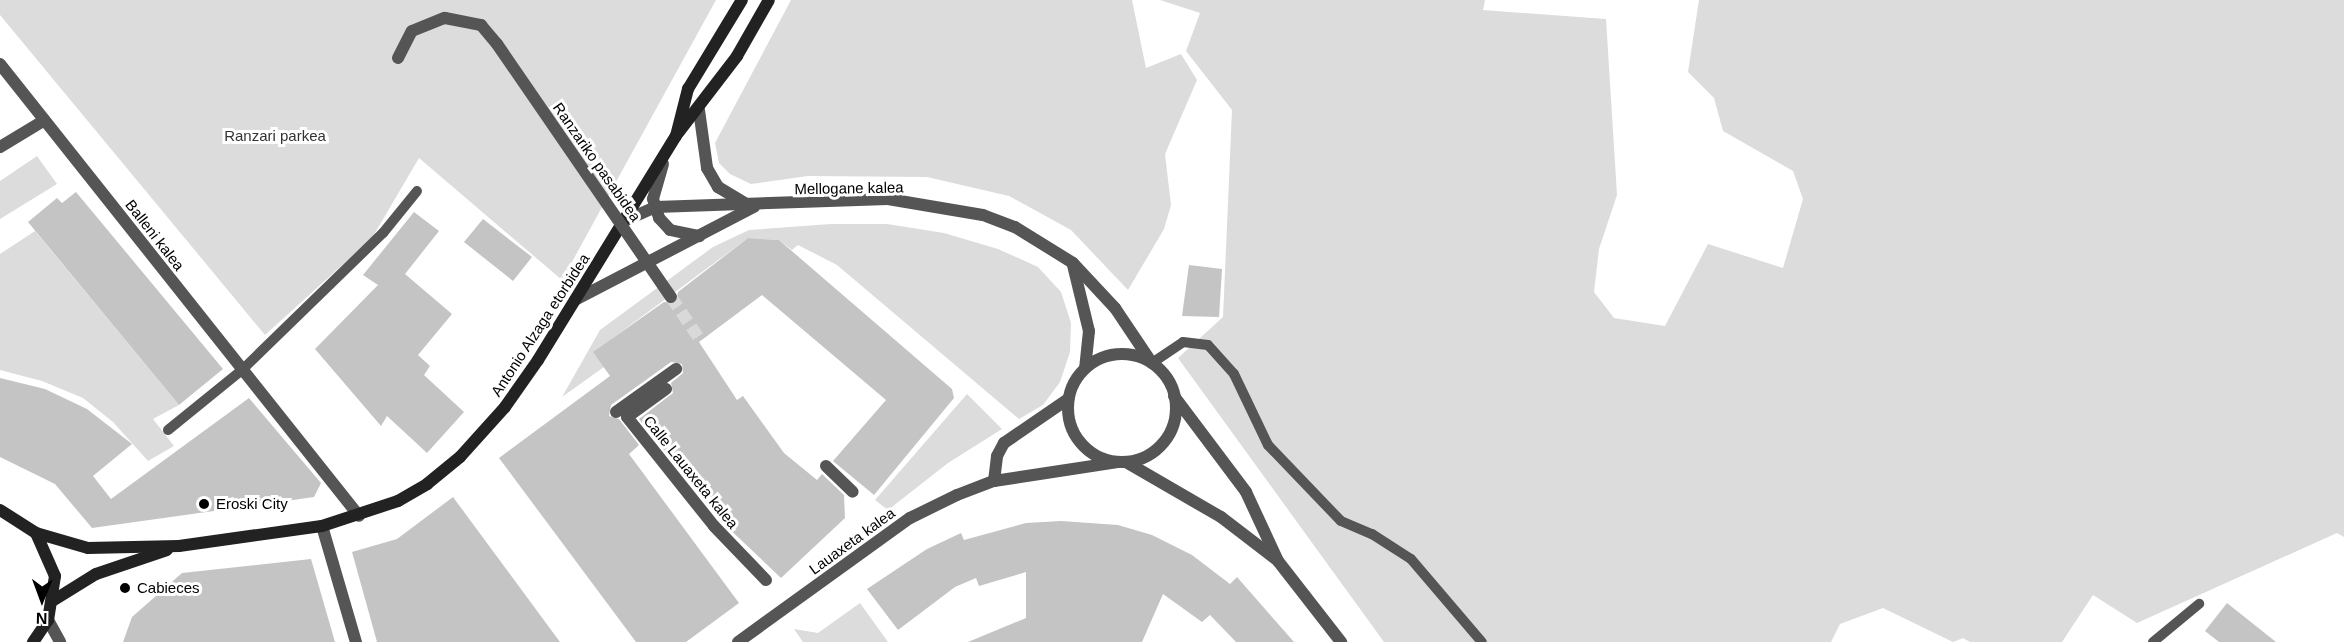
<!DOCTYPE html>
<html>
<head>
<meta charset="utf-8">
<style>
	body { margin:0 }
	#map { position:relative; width:2344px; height:642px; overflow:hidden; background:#fff; font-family:Arial,sans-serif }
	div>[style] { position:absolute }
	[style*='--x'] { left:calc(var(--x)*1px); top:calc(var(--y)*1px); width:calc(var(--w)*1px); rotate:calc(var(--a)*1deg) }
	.green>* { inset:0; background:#dcdcdc }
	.building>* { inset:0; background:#c4c4c4 }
	.street-tunnel>* { height:12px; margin-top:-6px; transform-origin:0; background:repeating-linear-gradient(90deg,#d9d9d9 0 12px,transparent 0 18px) }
	.lane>* { height:10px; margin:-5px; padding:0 5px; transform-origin:5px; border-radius:5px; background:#555 }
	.street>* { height:12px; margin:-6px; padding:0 6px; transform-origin:6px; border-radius:6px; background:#555 }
	.street>.ring { margin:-6px; padding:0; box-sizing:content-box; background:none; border:12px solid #555; border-radius:50% }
	.secondary>* { height:12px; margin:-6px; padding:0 6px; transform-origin:6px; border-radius:6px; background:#222 }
	.street-bridge>* { height:12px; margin:-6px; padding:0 6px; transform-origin:6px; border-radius:6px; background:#555 }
	.dots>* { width:16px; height:16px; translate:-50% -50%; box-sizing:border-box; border:3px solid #fff; border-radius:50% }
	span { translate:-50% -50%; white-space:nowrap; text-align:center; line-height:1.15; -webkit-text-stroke:6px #fff; paint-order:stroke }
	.park-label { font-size:15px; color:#333 }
	.street-label { font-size:15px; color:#000 }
	.poi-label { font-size:15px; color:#000 }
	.left { translate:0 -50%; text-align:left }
	.north { position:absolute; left:12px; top:570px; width:60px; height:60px; -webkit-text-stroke:4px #fff; paint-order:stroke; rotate:181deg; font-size:16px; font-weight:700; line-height:24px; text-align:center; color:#000 }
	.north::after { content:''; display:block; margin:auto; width:21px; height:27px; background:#000; clip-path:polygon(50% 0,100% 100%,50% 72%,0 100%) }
</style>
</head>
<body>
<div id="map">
	<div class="green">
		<div style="clip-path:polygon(0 0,716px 0,562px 280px,419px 158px,372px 238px,265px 335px,0 15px)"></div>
		<div style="clip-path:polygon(791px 0,1132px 0,1146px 68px,1181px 54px,1197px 80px,1165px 154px,1171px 205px,1164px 229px,1128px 290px,1071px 230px,1009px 196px,927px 177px,808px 176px,751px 184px,730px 174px,719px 163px,715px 143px)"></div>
		<div style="clip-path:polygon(1160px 0,1485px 0,1483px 10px,1606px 19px,1617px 195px,1599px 249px,1594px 292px,1614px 318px,1665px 326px,1708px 244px,1783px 268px,1803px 199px,1793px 171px,1723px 131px,1714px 98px,1688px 72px,1699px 0,2344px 0,2344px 537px,2337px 533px,2137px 623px,2093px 595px,2062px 642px,1970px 642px,1963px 638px,1953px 642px,1883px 608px,1840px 624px,1831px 642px,1384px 642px,1178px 358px,1223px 317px,1232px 110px,1186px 51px,1200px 13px)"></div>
		<div style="clip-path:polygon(37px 156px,57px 184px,0 219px,0 181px)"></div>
		<div style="clip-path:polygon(831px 224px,887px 224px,944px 233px,998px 249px,1038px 267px,1061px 292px,1071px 323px,1070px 352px,1060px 382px,1043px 405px,1019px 419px,837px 265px,798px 245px,792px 250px,779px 240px,748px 238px,594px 352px,604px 367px,562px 397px,600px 330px,713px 247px,749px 230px)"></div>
		<div style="clip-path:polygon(35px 231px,179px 405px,153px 419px,174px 446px,148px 461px,113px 422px,83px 398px,42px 381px,0 370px,0 254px)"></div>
		<div style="clip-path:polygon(967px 394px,1002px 429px,948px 463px,888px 510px,875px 500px)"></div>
		<div style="clip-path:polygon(860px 603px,888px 642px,803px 642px,794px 629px,818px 633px)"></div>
	</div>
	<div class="building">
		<div style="clip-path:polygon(76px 192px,223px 369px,179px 405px,28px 222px,57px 198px,62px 203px)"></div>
		<div style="clip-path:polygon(414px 212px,439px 231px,405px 274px,452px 314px,418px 355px,430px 366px,424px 375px,464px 412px,427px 453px,387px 416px,381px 426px,315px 349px,378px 285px,363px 275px)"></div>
		<div style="clip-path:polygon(483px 219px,532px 257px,513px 281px,464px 242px)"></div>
		<div style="clip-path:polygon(748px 238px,779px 240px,952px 389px,954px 398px,874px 495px,833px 461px,886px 400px,762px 295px,699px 342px,737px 400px,743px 396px,784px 453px,817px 480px,822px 474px,844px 495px,845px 518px,781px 578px,720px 520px,639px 419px,673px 393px,671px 383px,683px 373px,682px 364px,671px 362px,611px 405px,609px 416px,619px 419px,639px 445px,629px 454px,739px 603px,686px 642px,636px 642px,499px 458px,610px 376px,593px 352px,664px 302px,676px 303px,678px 292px)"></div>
		<div style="clip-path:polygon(1189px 265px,1222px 269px,1219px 317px,1182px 316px)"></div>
		<div style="clip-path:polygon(0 378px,45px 389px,87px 409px,132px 444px,93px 476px,111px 499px,249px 398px,321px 483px,314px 497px,92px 528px,55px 484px,0 457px)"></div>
		<div style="clip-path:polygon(453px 497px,560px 642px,377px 642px,352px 552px,397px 539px)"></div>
		<div style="clip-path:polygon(1061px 521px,1118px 525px,1152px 535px,1192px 555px,1230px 584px,1237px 577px,1294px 642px,1236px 642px,1210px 615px,1202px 622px,1163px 594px,1142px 642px,968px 642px,1026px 618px,1026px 572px,979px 586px,976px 578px,955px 587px,898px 630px,867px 589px,927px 549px,961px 533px,964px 540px,1026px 523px)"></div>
		<div style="clip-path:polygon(311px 559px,335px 642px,123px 642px,132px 617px,182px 573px)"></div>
		<div style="clip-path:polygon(2227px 603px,2276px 642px,2219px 642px,2205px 631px)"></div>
	</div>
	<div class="street-tunnel">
		<div style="--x:671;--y:297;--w:53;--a:55.7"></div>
	</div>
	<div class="lane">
		<div style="--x:1152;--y:363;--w:37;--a:-34"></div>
		<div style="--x:1183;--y:342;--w:25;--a:7"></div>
		<div style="--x:1208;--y:345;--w:39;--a:48"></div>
		<div style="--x:1234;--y:374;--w:79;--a:64.4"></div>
		<div style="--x:1268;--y:445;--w:105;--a:46.2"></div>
		<div style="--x:1341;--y:521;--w:34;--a:23"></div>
		<div style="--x:1372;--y:534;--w:46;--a:32.7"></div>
		<div style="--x:1411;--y:559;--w:109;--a:49.5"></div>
		<div style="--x:168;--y:430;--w:95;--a:-39"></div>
		<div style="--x:242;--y:370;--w:197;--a:-44.2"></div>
		<div style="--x:383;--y:233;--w:54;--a:-51"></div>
		<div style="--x:2153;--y:642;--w:60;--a:-39.6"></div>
	</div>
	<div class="street">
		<div style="--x:398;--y:58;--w:30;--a:-63"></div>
		<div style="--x:412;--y:31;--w:35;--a:-22"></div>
		<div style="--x:445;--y:18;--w:37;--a:11"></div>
		<div style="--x:481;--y:25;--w:25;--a:50"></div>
		<div style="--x:0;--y:64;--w:577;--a:51.54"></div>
		<div style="--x:699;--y:110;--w:59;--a:82.1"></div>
		<div style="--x:707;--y:168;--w:22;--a:60"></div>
		<div style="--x:718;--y:187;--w:31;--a:31"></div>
		<div style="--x:0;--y:147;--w:52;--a:-31"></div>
		<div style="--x:663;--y:164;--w:36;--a:106"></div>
		<div style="--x:653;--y:199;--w:20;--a:72"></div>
		<div style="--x:659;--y:218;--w:16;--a:47"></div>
		<div style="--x:670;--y:230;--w:30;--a:12"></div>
		<div style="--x:624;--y:221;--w:35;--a:-24"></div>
		<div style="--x:656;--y:207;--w:232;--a:-2"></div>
		<div style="--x:888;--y:199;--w:96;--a:9.6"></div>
		<div style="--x:983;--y:215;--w:34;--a:21"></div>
		<div style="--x:1015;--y:227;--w:68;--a:31.8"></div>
		<div style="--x:1073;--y:263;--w:62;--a:47"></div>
		<div style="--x:1115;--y:308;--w:66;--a:56.1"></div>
		<div style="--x:1073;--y:265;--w:68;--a:76.4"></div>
		<div style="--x:1089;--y:331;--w:37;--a:96"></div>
		<div style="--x:575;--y:300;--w:202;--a:-27.5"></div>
		<div class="ring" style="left:1068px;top:354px;width:96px;height:96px"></div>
		<div style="--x:666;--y:389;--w:48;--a:144.3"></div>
		<div style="--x:627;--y:417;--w:139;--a:51.4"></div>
		<div style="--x:714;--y:526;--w:75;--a:46.1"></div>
		<div style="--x:1174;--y:396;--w:120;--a:53.1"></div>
		<div style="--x:1246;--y:492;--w:76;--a:65.1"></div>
		<div style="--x:1278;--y:561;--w:103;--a:52.1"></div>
		<div style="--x:616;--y:412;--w:74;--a:-35.6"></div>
		<div style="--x:1126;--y:462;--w:110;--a:30.1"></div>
		<div style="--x:1221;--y:517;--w:71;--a:37.5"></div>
		<div style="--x:826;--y:466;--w:37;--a:44"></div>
		<div style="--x:994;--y:481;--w:25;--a:-83"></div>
		<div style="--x:997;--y:456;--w:15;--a:-62"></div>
		<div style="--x:1004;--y:443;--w:78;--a:-34.5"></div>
		<div style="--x:322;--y:526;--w:121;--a:73.7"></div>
		<div style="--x:48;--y:620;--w:25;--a:61"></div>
		<div style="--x:738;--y:642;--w:212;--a:-35.8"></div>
		<div style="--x:910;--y:518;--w:52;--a:-26.1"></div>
		<div style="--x:957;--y:495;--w:40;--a:-21"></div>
		<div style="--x:994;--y:481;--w:125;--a:-8.7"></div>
	</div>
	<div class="secondary">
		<div style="--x:678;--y:133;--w:97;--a:-52.5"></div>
		<div style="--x:737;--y:56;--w:64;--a:-60.3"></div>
		<div style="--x:0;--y:510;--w:43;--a:32.6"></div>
		<div style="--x:36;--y:533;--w:47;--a:66.2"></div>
		<div style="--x:55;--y:576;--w:45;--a:99"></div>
		<div style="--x:48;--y:620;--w:27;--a:124"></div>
		<div style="--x:36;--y:533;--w:54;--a:16.1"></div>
		<div style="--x:88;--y:548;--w:91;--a:-1.3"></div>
		<div style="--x:179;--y:546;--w:144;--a:-8"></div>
		<div style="--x:322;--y:526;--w:80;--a:-18.2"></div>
		<div style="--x:398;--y:501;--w:34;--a:-30"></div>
		<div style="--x:427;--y:484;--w:43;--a:-39.3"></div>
		<div style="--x:460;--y:457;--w:67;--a:-48"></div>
		<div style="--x:505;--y:407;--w:57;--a:-54.9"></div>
		<div style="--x:538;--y:360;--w:263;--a:-58.4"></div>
		<div style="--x:676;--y:136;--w:49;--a:-75.7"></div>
		<div style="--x:688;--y:89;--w:104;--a:-58.8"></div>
		<div style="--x:54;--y:600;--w:49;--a:-31.8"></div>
		<div style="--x:96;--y:574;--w:75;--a:-18.7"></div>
	</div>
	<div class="street-bridge">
		<div style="--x:497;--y:44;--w:307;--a:55.5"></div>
	</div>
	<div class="dots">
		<div style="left:204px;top:504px;background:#000"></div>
		<div style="left:125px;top:588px;background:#000"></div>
	</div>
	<div class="park-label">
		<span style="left:275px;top:136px">Ranzari parkea</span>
	</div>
	<div class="street-label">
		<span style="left:597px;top:162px;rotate:55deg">Ranzariko pasabidea</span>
		<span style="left:849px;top:188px;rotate:-1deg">Mellogane kalea</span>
		<span style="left:155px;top:235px;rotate:52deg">Balleni kalea</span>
		<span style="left:540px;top:325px;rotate:-57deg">Antonio Alzaga etorbidea</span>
		<span style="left:691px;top:472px;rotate:51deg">Calle Lauaxeta kalea</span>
		<span style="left:852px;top:541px;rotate:-36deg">Lauaxeta kalea</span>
	</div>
	<div class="poi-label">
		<span class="left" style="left:216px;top:504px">Eroski City</span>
		<span class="left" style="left:137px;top:588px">Cabieces</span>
	</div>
	<div class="north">N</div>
</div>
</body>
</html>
